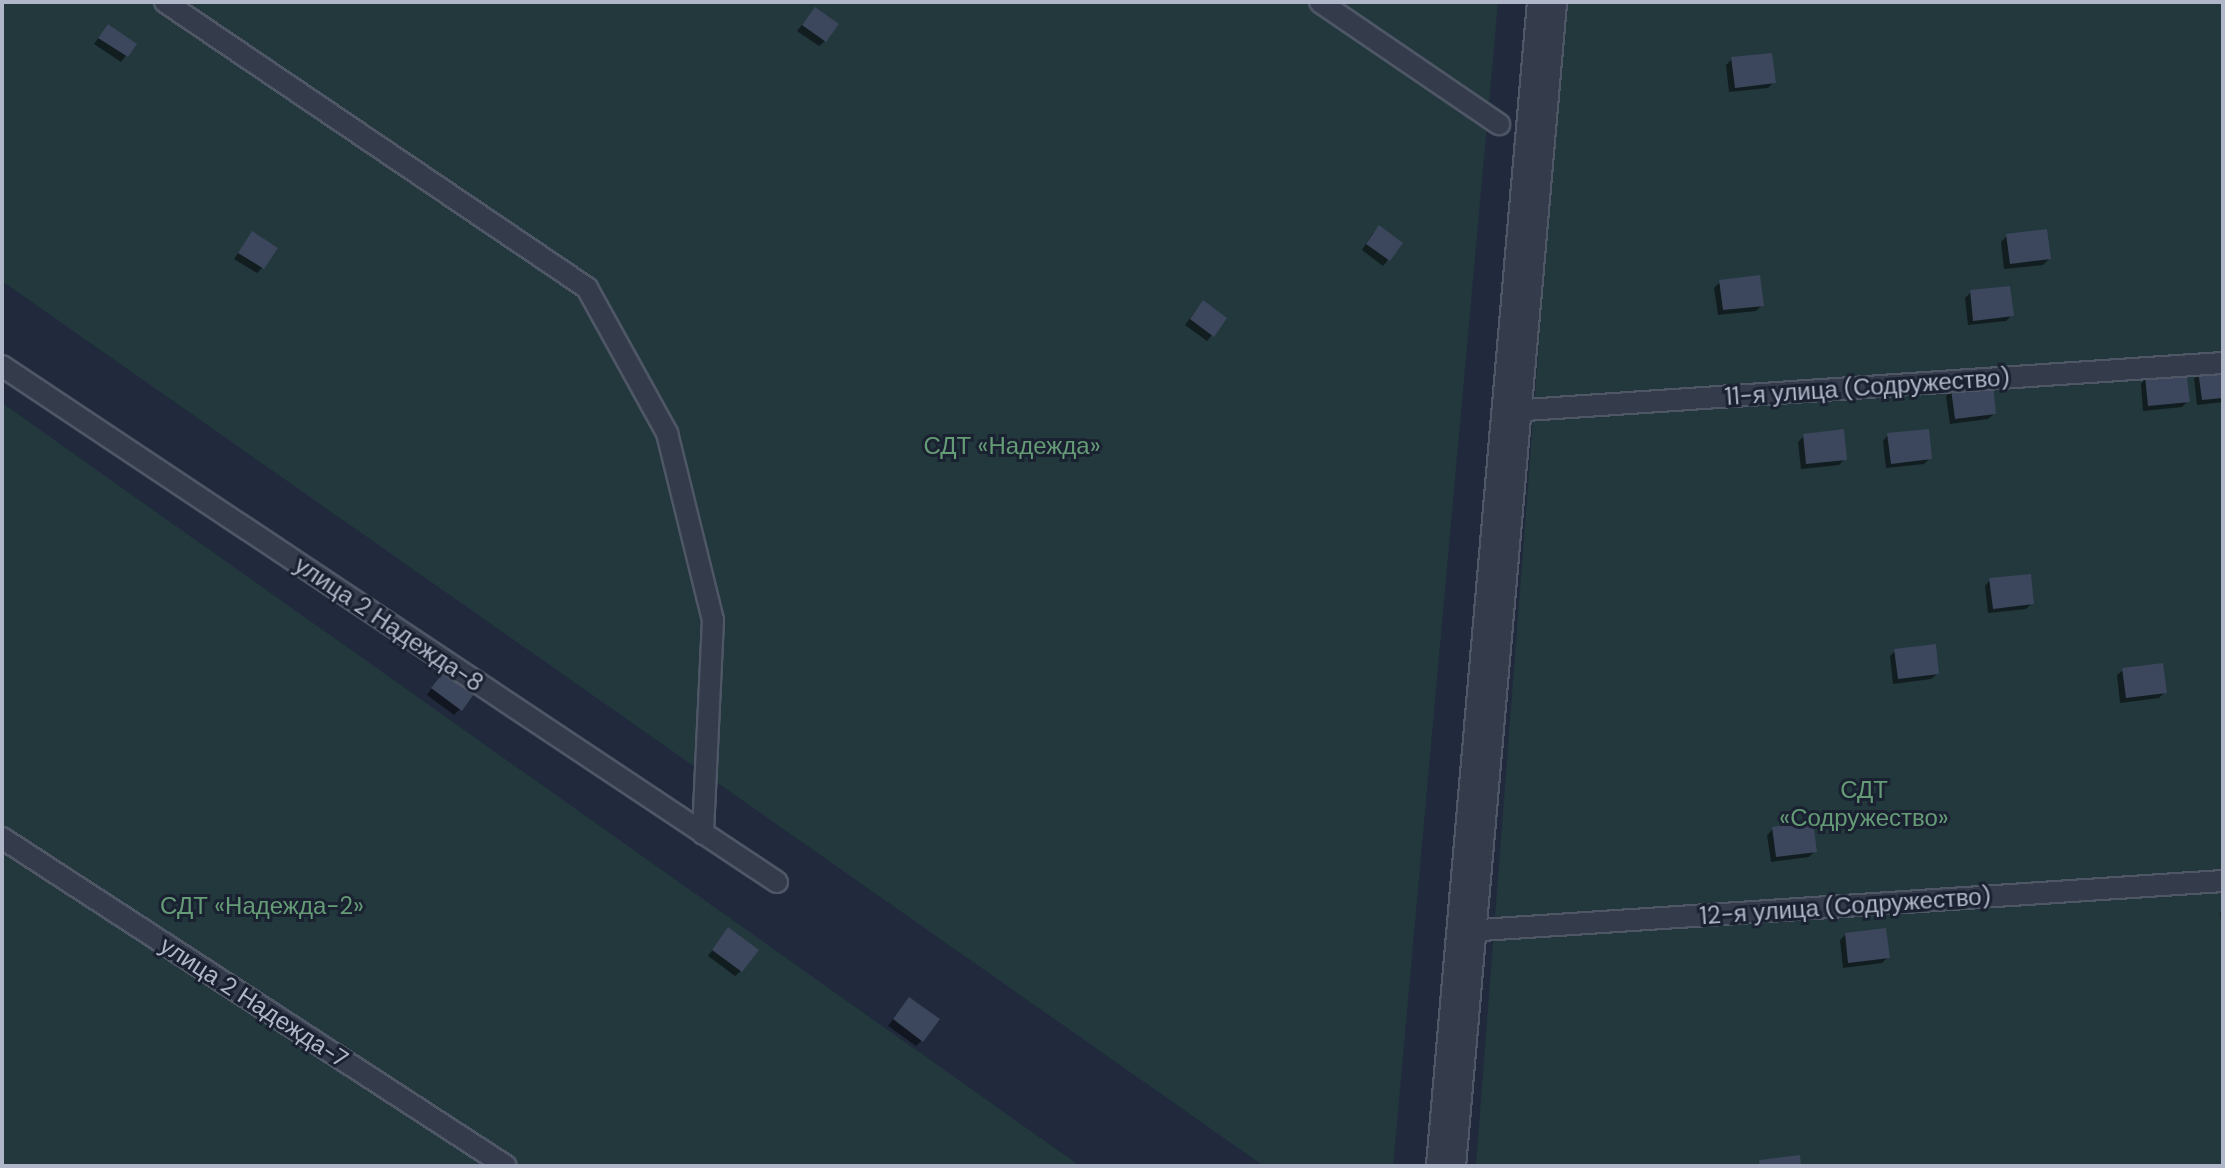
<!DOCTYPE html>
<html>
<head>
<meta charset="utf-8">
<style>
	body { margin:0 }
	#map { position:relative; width:2225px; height:1168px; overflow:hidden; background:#202a3c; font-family:"DM Sans",sans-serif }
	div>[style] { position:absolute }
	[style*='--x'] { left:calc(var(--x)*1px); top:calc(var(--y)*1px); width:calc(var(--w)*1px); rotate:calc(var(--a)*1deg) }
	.green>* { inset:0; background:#22383d }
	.shadow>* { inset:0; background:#0007 }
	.building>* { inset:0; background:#3c465c }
	.roads { filter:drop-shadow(2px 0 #4f5767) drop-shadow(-2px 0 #4f5767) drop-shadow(0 2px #4f5767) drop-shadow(0 -2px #4f5767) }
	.lane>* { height:20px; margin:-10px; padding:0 10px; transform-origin:10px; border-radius:10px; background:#343c4c }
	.street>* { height:38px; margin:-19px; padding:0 19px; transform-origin:19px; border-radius:19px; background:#343c4c }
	span { translate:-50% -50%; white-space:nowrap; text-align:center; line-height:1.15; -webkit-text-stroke:6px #1a2131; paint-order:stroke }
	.street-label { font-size:24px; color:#afb7c8 }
	.park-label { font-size:24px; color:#659b76 }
	.frame { position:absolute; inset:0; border:4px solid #afb7c8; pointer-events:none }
</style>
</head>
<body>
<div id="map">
	<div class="green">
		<div style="clip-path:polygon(2px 2px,1498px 2px,1393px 1166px,1264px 1166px,2px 281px)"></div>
		<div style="clip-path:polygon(1565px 2px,2223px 2px,2223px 1166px,1476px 1166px)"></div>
		<div style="clip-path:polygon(2px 403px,1080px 1166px,2px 1166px)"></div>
	</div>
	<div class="shadow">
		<div style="clip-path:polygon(815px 9px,825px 41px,819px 46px,797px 31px)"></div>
		<div style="clip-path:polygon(102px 33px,134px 45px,121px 62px,94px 44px)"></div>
		<div style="clip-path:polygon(1732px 59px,1774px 82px,1768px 88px,1729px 92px,1726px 65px)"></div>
		<div style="clip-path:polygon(1373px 233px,1401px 243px,1383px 266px,1362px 250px)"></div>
		<div style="clip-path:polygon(252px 234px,263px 267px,257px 273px,234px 259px)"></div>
		<div style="clip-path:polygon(2007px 236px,2049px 259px,2043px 265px,2004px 269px,2001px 242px)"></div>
		<div style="clip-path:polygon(1720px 282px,1762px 305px,1756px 311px,1718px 315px,1714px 288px)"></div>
		<div style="clip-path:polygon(1971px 292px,2012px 315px,2006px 321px,1968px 325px,1965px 298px)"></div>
		<div style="clip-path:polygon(1197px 309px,1212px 335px,1207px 341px,1185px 325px)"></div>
		<div style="clip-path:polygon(2223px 369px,2223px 402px,2197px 405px,2194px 378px)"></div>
		<div style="clip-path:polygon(2146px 378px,2188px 401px,2182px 407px,2143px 411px,2141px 384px)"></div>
		<div style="clip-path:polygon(1952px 390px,1994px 414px,1988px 419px,1950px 424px,1946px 396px)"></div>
		<div style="clip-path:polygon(1888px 435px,1930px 458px,1924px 464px,1886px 468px,1883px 441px)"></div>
		<div style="clip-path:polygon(1804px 436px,1845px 459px,1839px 465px,1801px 469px,1798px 442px)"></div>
		<div style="clip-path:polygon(1990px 580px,2032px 603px,2026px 609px,1988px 613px,1985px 586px)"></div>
		<div style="clip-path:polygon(1895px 651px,1937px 674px,1931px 679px,1893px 684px,1890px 656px)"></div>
		<div style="clip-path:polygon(2123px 670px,2165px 692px,2159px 698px,2120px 703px,2117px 675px)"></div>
		<div style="clip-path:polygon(442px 674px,460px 709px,454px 715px,427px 695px)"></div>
		<div style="clip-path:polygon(1773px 829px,1815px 851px,1809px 857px,1771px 862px,1767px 835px)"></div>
		<div style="clip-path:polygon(2223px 910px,2223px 941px,2220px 913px)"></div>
		<div style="clip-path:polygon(1846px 934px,1888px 957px,1882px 963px,1843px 968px,1840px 940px)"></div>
		<div style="clip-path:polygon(723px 936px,741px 971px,735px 976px,708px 956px)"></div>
		<div style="clip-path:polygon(904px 1005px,922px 1040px,916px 1046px,888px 1026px)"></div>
	</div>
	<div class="building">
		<div style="clip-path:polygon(815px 7px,839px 24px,826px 42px,802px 25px)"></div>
		<div style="clip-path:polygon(108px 24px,137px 44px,128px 57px,98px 38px)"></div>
		<div style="clip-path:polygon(1772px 53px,1776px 83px,1735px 88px,1731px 57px)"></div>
		<div style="clip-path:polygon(1379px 225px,1403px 243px,1390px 261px,1366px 244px)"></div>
		<div style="clip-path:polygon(2047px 229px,2051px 259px,2010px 264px,2006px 234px)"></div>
		<div style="clip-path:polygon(252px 231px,278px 248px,264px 269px,238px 253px)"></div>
		<div style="clip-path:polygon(1760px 275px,1764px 306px,1723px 310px,1719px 280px)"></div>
		<div style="clip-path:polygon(2010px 286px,2014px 316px,1973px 321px,1970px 290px)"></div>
		<div style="clip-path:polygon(1203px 300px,1227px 318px,1214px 337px,1190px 319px)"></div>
		<div style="clip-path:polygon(2223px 367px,2223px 398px,2202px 400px,2198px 370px)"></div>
		<div style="clip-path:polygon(2186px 371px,2190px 402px,2148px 406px,2145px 376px)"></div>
		<div style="clip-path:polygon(1993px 384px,1996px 414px,1955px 419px,1951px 389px)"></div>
		<div style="clip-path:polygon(1844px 429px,1847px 460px,1806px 464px,1803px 434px)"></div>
		<div style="clip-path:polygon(1929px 429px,1932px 459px,1891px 464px,1887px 433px)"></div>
		<div style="clip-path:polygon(2031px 574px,2034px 604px,1993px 609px,1989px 578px)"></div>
		<div style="clip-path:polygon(1936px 644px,1939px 674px,1898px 679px,1894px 649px)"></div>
		<div style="clip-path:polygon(2163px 663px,2167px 693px,2126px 698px,2122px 668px)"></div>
		<div style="clip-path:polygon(448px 666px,478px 688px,462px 711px,431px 688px)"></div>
		<div style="clip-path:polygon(1813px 822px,1817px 852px,1776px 857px,1772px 827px)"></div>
		<div style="clip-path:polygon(728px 927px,759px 950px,742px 972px,712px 950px)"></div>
		<div style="clip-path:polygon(1886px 928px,1890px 958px,1848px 963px,1845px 933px)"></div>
		<div style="clip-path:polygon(909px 997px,940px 1019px,923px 1042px,893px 1019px)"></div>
		<div style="clip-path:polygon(1800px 1155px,1801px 1166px,1760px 1166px,1759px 1160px)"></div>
	</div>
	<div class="roads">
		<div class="lane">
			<div style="--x:165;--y:2;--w:510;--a:34.13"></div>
			<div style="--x:587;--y:288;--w:166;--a:61.1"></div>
			<div style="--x:667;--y:433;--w:193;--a:76.2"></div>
			<div style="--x:713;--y:620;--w:214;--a:92.7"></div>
			<div style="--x:1320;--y:2;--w:217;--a:34.3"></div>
			<div style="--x:2;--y:366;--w:931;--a:33.66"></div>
			<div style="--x:1511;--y:411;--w:714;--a:-3.86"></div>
			<div style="--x:2;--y:838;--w:601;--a:33.06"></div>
			<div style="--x:1466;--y:931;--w:759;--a:-3.78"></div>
		</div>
		<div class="street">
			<div style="--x:1446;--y:1166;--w:1168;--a:-85.04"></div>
		</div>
	</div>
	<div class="street-label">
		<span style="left:1867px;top:387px;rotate:-4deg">11-я улица (Содружество)</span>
		<span style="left:389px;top:624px;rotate:34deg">улица 2 Надежда-8</span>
		<span style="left:1845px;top:906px;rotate:-4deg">12-я улица (Содружество)</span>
		<span style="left:254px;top:1002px;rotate:33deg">улица 2 Надежда-7</span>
	</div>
	<div class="park-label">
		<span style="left:1012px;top:446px">СДТ «Надежда»</span>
		<span style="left:1864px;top:804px">СДТ<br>«Содружество»</span>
		<span style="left:262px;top:906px">СДТ «Надежда-2»</span>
	</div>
	<div class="frame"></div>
</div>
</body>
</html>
